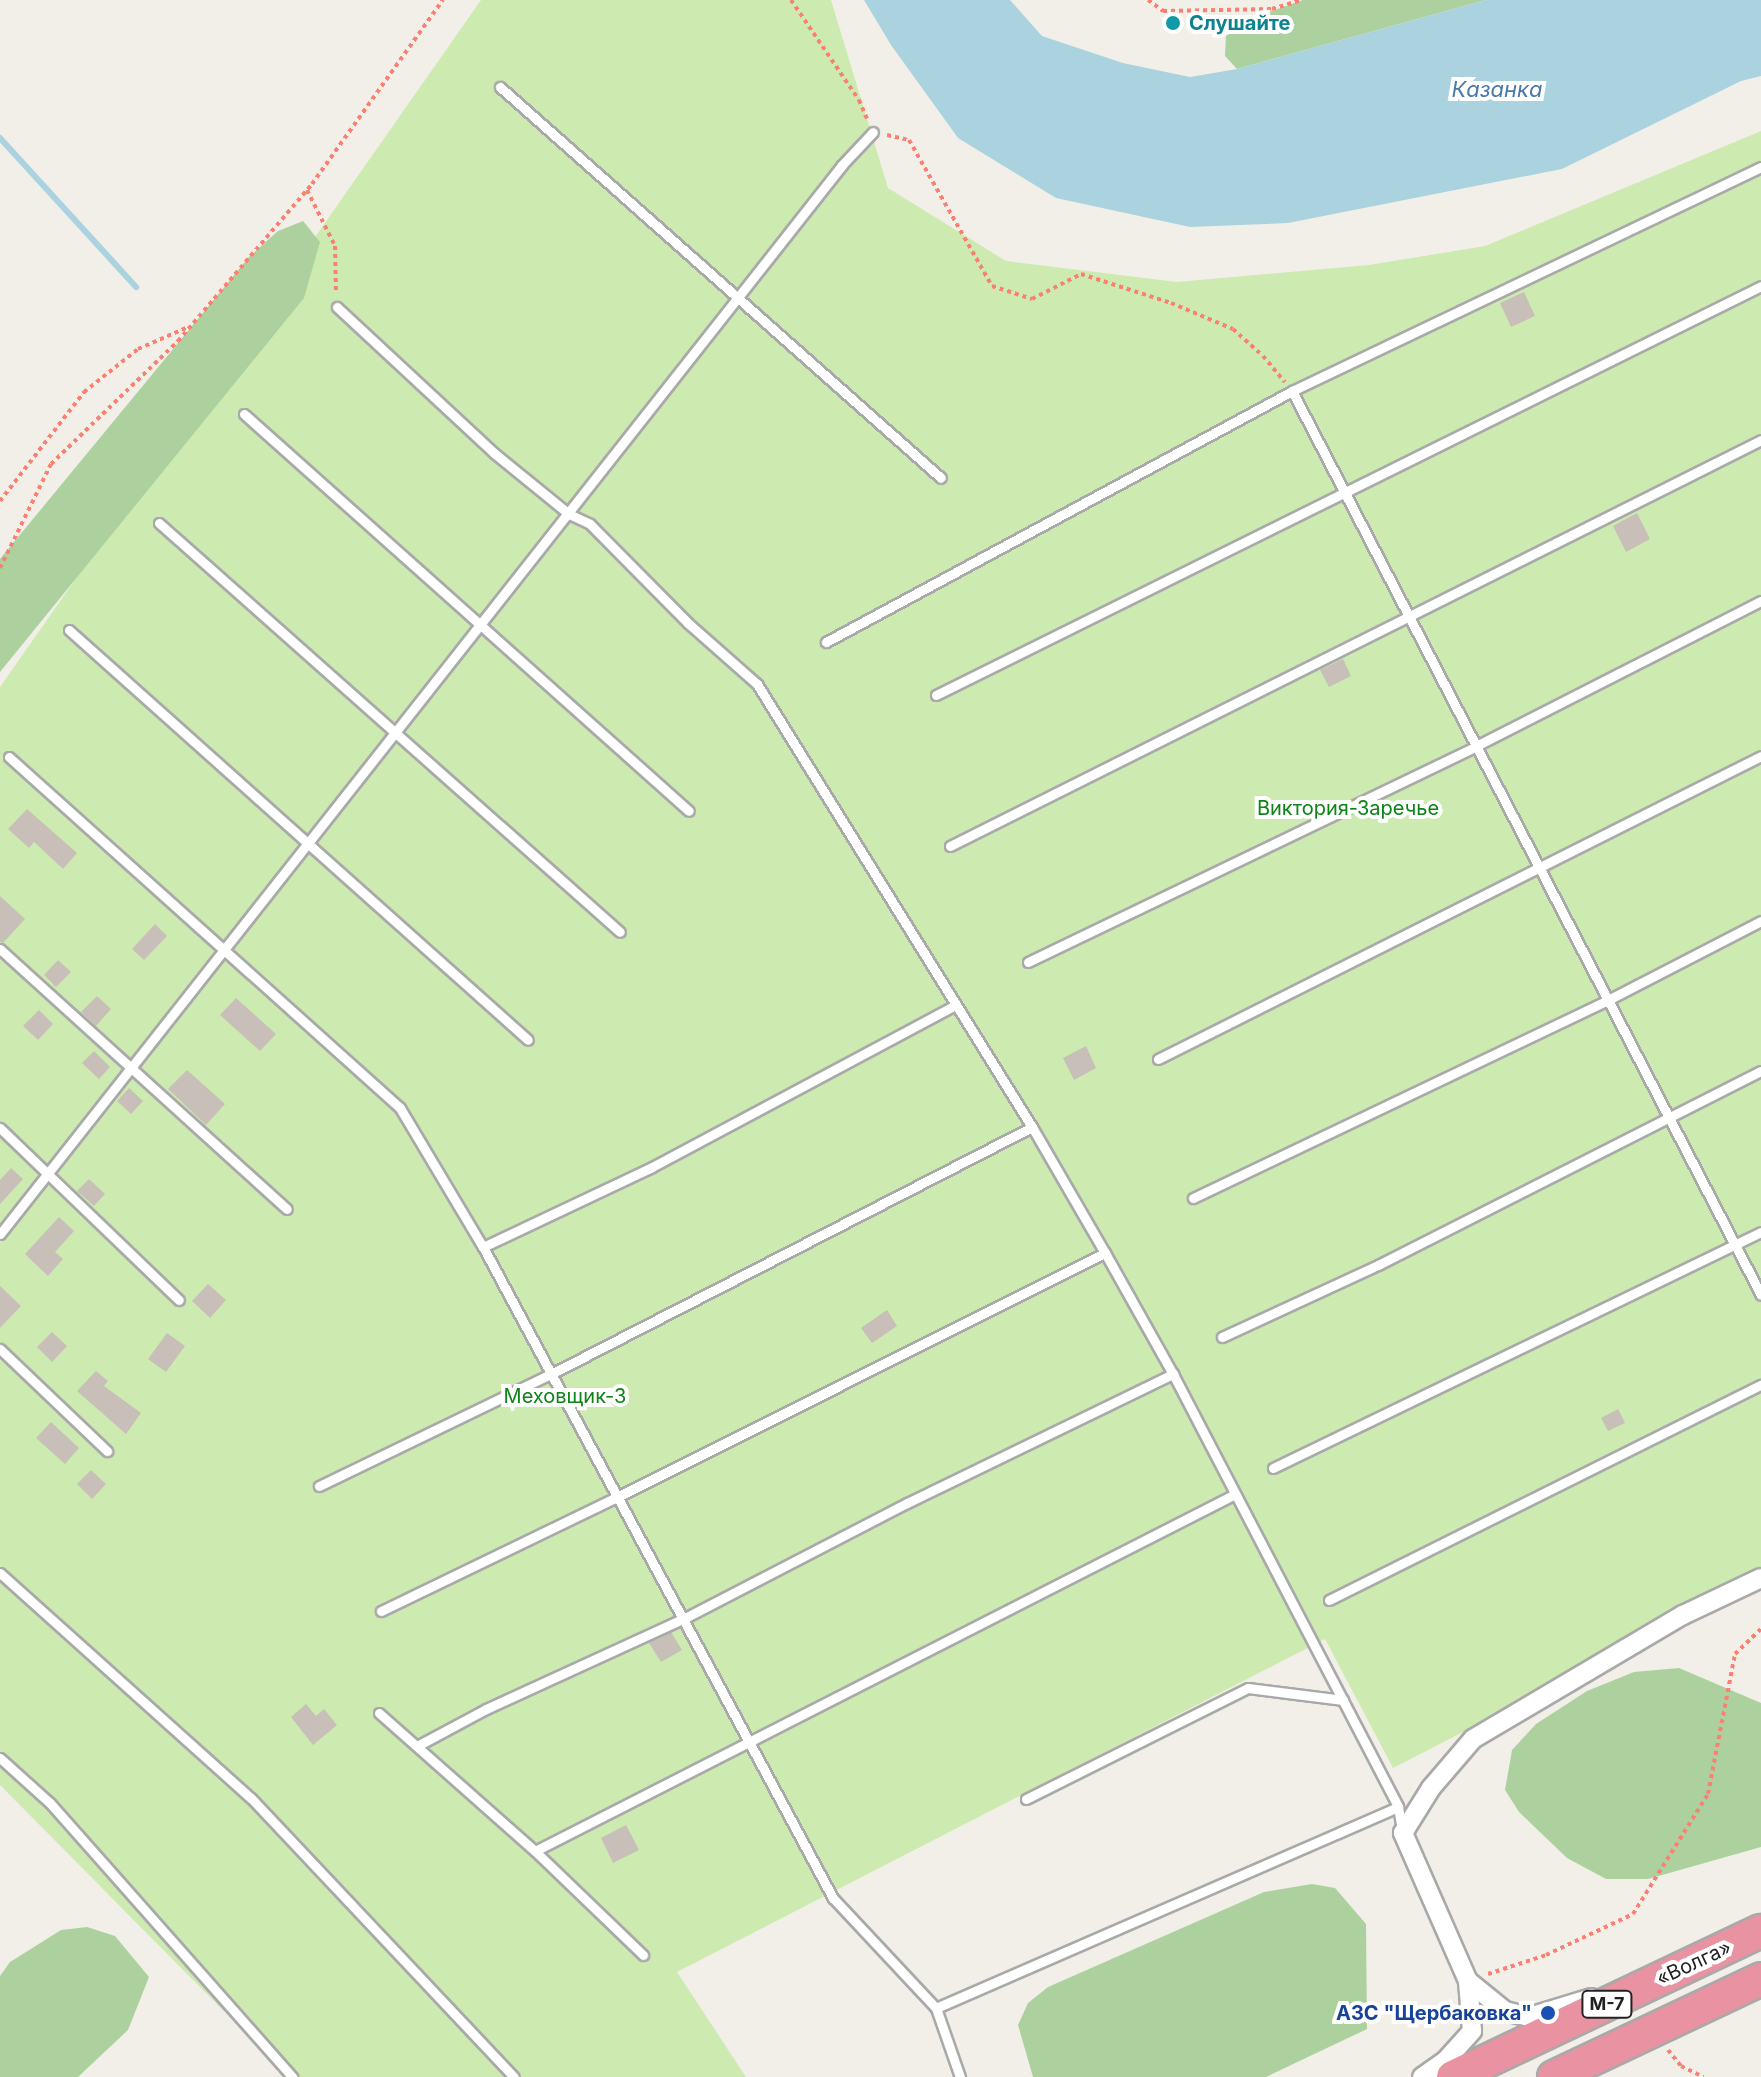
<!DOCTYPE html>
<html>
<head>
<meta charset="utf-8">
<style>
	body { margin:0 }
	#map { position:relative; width:1761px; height:2077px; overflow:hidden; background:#f2efe9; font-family:Inter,sans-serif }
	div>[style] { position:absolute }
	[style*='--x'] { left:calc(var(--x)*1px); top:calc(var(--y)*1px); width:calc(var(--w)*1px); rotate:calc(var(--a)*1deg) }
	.grass>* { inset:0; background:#cdebb0 }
	.forest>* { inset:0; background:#add19e }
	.water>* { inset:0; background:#aad3df }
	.stream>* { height:6px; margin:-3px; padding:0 3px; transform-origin:3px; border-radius:3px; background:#aad3df }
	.building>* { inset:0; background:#c7bfb8 }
	.path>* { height:4px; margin-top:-2px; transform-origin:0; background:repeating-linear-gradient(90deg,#fa8072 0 4px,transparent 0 8px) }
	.roads { filter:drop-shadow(2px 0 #a9a9a9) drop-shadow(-2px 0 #a9a9a9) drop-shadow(0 2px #a9a9a9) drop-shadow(0 -2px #a9a9a9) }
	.lane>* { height:9px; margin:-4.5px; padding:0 4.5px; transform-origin:4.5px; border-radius:4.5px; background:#fff }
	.street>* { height:18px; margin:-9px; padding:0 9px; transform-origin:9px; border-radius:9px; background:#fff }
	.highway>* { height:32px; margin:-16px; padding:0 16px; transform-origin:16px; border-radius:16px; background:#e892a2 }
	.dots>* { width:22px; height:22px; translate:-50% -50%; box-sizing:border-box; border:4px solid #fff; border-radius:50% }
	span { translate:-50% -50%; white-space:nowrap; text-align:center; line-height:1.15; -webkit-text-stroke:8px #fff; paint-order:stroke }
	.shield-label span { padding:2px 6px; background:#fff; border:2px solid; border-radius:6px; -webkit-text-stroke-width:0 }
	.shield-label { font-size:18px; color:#222; font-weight:700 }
	.culture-label { font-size:20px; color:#0d838f; font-weight:700 }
	.left { translate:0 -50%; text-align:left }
	.park-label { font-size:20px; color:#0c8416 }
	.street-label { font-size:20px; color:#222 }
	.transit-label { font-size:20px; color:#164399; font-weight:700 }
	.right { translate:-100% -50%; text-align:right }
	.water-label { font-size:22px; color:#4a7aab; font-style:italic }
</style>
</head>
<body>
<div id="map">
	<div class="grass">
		<div style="clip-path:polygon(481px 0,831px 0,888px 188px,1006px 261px,1177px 282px,1369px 265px,1485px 246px,1761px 131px,1761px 1579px,1393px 1768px,1325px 1639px,677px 1972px,746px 2077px,289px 2077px,0 1785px,0 687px)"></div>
	</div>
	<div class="forest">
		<div style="clip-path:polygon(1303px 0,1486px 0,1237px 69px,1225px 56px,1226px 36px,1261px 15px)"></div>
		<div style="clip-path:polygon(303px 221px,320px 242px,304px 298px,0 672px,0 559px,249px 257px,278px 231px)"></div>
		<div style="clip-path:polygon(1679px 1668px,1761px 1703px,1761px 1847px,1648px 1879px,1606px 1879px,1567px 1858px,1519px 1812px,1505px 1790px,1512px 1750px,1536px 1724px,1587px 1691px,1634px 1672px)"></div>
		<div style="clip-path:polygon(1312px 1884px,1335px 1888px,1366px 1924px,1367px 2029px,1266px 2077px,1033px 2077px,1018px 2025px,1028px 2003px,1048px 1987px,1264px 1892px)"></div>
		<div style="clip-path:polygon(87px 1927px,115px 1936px,149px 1977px,128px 2030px,78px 2077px,0 2077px,0 1976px,10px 1962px,61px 1930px)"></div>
	</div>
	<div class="water">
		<div style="clip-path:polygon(864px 0,1010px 0,1042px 36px,1123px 63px,1190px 77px,1237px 69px,1486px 0,1761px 0,1761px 76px,1741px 81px,1562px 169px,1288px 223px,1190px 227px,1056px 198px,958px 138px,891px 45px)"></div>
	</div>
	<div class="stream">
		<div style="--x:0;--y:138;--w:202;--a:47.6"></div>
	</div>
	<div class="building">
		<div style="clip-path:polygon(1524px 292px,1535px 316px,1511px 327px,1500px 303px)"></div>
		<div style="clip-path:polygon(1637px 513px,1650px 539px,1626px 552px,1613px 526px)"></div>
		<div style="clip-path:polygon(1343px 659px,1351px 676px,1329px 687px,1320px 670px)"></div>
		<div style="clip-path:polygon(27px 809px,77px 853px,63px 869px,34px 842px,29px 848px,8px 829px)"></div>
		<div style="clip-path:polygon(0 896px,25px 919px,3px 943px,0 942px)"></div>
		<div style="clip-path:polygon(155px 924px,167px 936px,144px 960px,132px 949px)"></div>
		<div style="clip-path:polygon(58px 960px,71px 972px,56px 987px,44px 975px)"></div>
		<div style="clip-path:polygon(97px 996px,111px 1009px,96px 1026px,81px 1012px)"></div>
		<div style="clip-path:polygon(236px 998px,276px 1034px,260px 1051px,220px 1015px)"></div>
		<div style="clip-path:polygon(39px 1010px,53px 1024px,38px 1040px,23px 1026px)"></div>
		<div style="clip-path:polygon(1086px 1046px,1096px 1068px,1074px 1080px,1063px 1058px)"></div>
		<div style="clip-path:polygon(94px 1051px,110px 1067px,99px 1079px,82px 1063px)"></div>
		<div style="clip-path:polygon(187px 1070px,225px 1104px,206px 1125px,168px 1089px)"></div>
		<div style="clip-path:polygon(129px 1088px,143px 1101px,131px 1114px,117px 1101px)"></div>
		<div style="clip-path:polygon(11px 1168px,23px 1179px,0 1204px,0 1180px)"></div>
		<div style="clip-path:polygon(89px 1179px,105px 1194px,94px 1206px,77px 1191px)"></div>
		<div style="clip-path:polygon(59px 1217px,74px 1231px,55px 1252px,63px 1259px,48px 1276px,25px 1254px)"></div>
		<div style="clip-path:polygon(208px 1284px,226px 1300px,210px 1318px,192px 1301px)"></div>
		<div style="clip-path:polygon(0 1286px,21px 1306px,0 1328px)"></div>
		<div style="clip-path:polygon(887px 1310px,897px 1326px,872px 1343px,861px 1328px)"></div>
		<div style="clip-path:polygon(52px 1332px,67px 1346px,52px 1362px,37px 1347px)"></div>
		<div style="clip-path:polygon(167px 1333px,185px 1346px,166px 1372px,148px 1359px)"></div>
		<div style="clip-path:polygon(96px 1371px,108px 1381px,104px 1386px,141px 1413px,126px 1434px,77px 1391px)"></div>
		<div style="clip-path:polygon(1618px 1409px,1625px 1423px,1608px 1431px,1601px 1418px)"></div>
		<div style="clip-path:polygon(51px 1422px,79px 1448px,65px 1464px,36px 1438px)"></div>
		<div style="clip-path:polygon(91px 1470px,106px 1484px,92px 1499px,77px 1484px)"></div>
		<div style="clip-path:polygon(671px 1632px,682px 1650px,661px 1662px,649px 1643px)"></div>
		<div style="clip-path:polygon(306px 1704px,316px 1716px,324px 1709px,337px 1725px,313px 1745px,291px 1717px)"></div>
		<div style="clip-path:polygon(626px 1825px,639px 1850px,613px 1863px,601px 1838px)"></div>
	</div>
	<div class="path">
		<div style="--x:791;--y:0;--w:121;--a:55.8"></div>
		<div style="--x:859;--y:100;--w:21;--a:67"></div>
		<div style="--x:1148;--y:0;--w:19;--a:36"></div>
		<div style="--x:1163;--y:11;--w:109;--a:-1.1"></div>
		<div style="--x:1272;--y:9;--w:30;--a:-17"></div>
		<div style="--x:887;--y:135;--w:23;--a:13"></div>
		<div style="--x:909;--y:140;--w:168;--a:60.4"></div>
		<div style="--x:992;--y:286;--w:42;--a:18"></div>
		<div style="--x:1032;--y:299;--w:55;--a:-27"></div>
		<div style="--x:1081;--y:274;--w:95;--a:17.9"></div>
		<div style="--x:1171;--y:303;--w:67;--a:22.8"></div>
		<div style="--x:1233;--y:329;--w:40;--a:42"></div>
		<div style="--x:1263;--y:356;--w:34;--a:50"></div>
		<div style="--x:307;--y:190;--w:63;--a:63.4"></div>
		<div style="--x:335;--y:246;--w:47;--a:88.8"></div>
		<div style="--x:0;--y:501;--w:138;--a:-52.4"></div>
		<div style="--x:84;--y:392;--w:69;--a:-38.5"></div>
		<div style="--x:138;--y:349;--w:55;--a:-23.7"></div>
		<div style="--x:0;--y:568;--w:116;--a:-63.9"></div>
		<div style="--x:51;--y:464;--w:177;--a:-44.1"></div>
		<div style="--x:178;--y:341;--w:206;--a:-49.5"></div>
		<div style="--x:312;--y:184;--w:226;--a:-54.6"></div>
		<div style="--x:1488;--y:1974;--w:61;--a:-18.1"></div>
		<div style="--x:1546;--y:1955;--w:96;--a:-25.2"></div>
		<div style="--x:1633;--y:1914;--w:142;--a:-58"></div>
		<div style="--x:1708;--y:1794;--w:143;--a:-79.1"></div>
		<div style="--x:1735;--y:1654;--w:36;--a:-44"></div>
		<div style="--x:1668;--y:2050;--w:21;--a:51"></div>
		<div style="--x:1681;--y:2066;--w:25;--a:26"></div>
	</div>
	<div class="roads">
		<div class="lane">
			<div style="--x:500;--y:87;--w:589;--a:41.56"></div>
			<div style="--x:337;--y:307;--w:214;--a:42.9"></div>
			<div style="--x:494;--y:453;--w:97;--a:39.1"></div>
			<div style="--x:569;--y:514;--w:23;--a:25"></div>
			<div style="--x:590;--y:524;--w:139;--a:45.3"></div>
			<div style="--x:688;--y:623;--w:92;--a:41.5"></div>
			<div style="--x:757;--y:684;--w:521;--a:58.17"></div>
			<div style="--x:1032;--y:1127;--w:146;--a:59.9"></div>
			<div style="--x:1105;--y:1253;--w:139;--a:60.7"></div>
			<div style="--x:1173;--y:1374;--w:488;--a:62.5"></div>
			<div style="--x:1398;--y:1807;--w:22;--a:80"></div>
			<div style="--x:1292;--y:391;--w:1018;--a:62.58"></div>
			<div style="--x:244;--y:414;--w:596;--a:41.74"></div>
			<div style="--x:159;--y:523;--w:616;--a:41.58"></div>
			<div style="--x:69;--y:630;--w:615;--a:41.77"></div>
			<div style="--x:826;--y:642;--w:529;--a:-28.31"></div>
			<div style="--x:1292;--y:391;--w:520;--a:-25.53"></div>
			<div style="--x:936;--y:695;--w:921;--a:-26.37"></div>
			<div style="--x:9;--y:757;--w:525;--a:41.91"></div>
			<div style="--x:400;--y:1108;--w:162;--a:59.2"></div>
			<div style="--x:483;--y:1247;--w:739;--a:61.74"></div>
			<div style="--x:833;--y:1898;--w:151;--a:46.9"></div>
			<div style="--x:936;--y:2008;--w:504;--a:-23.51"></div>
			<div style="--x:950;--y:846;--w:907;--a:-26.59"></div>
			<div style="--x:0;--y:949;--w:387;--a:42.2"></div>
			<div style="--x:1028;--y:962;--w:497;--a:-25.7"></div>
			<div style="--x:1476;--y:746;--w:320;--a:-27"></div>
			<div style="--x:1158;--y:1059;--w:675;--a:-26.68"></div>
			<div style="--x:0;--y:1128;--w:248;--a:43.9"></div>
			<div style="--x:1193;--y:1198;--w:460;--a:-25.5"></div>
			<div style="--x:1608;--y:1000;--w:172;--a:-27.3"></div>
			<div style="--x:0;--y:1234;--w:1361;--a:-51.77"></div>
			<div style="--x:842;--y:165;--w:45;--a:-46.8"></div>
			<div style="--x:483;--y:1247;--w:187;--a:-25.3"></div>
			<div style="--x:652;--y:1167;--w:344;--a:-28.1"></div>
			<div style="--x:1222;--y:1337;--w:172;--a:-24.8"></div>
			<div style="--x:1378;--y:1265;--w:429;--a:-26.9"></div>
			<div style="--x:0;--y:1349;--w:148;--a:43.6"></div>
			<div style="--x:1273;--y:1468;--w:542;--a:-25.81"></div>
			<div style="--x:319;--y:1486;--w:255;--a:-25.8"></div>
			<div style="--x:549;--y:1375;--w:543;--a:-27.18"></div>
			<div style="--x:0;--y:1573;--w:337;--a:41.9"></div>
			<div style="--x:251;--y:1798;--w:383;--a:46.7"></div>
			<div style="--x:1329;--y:1600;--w:483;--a:-26.5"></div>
			<div style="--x:381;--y:1611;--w:260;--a:-25.8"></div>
			<div style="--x:615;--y:1498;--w:548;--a:-26.57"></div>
			<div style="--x:379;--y:1713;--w:208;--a:41.5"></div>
			<div style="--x:535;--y:1851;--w:150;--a:43.9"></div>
			<div style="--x:417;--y:1746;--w:78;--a:-28.2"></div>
			<div style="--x:486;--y:1709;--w:219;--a:-24.6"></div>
			<div style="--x:685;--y:1618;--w:250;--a:-27.4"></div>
			<div style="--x:907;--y:1503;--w:296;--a:-25.9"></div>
			<div style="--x:0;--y:1758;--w:67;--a:42"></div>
			<div style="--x:50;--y:1803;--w:366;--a:48.5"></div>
			<div style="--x:1026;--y:1799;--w:248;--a:-26.6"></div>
			<div style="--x:1248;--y:1688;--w:96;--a:7.2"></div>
			<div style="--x:535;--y:1851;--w:786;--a:-27.02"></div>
			<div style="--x:936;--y:2008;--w:73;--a:70.8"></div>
		</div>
		<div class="street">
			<div style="--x:1468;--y:1981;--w:48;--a:39"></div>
			<div style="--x:1505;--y:2011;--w:25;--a:14"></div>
			<div style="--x:1529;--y:2017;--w:65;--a:-17"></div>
			<div style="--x:1422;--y:2077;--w:29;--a:-35"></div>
			<div style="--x:1446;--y:2060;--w:39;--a:-48"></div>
			<div style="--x:1472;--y:2031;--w:50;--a:-94.6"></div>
			<div style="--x:1468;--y:1981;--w:162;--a:-113.7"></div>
			<div style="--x:1403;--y:1833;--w:53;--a:-58.1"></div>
			<div style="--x:1431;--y:1788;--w:65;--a:-49.4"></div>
			<div style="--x:1473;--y:1739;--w:244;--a:-30.6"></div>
			<div style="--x:1683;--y:1615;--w:86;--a:-25.4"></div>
		</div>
		<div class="highway">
			<div style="--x:1453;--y:2077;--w:341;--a:-25.4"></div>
			<div style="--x:1554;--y:2077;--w:229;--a:-25.3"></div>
		</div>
	</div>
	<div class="dots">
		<div style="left:1173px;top:23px;background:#0f9aa8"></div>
		<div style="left:1548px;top:2013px;background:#1a4fb4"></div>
	</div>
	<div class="shield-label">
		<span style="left:1607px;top:2004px">М-7</span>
	</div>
	<div class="culture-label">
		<span class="left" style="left:1189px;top:23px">Слушайте</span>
	</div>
	<div class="park-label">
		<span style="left:1348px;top:808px">Виктория-Заречье</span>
		<span style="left:565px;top:1396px">Меховщик-3</span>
	</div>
	<div class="street-label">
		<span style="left:1694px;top:1963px;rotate:-25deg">«Волга»</span>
	</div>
	<div class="transit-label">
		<span class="right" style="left:1532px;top:2013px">АЗС "Щербаковка"</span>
	</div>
	<div class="water-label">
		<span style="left:1497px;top:90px">Казанка</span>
	</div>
</div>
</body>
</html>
